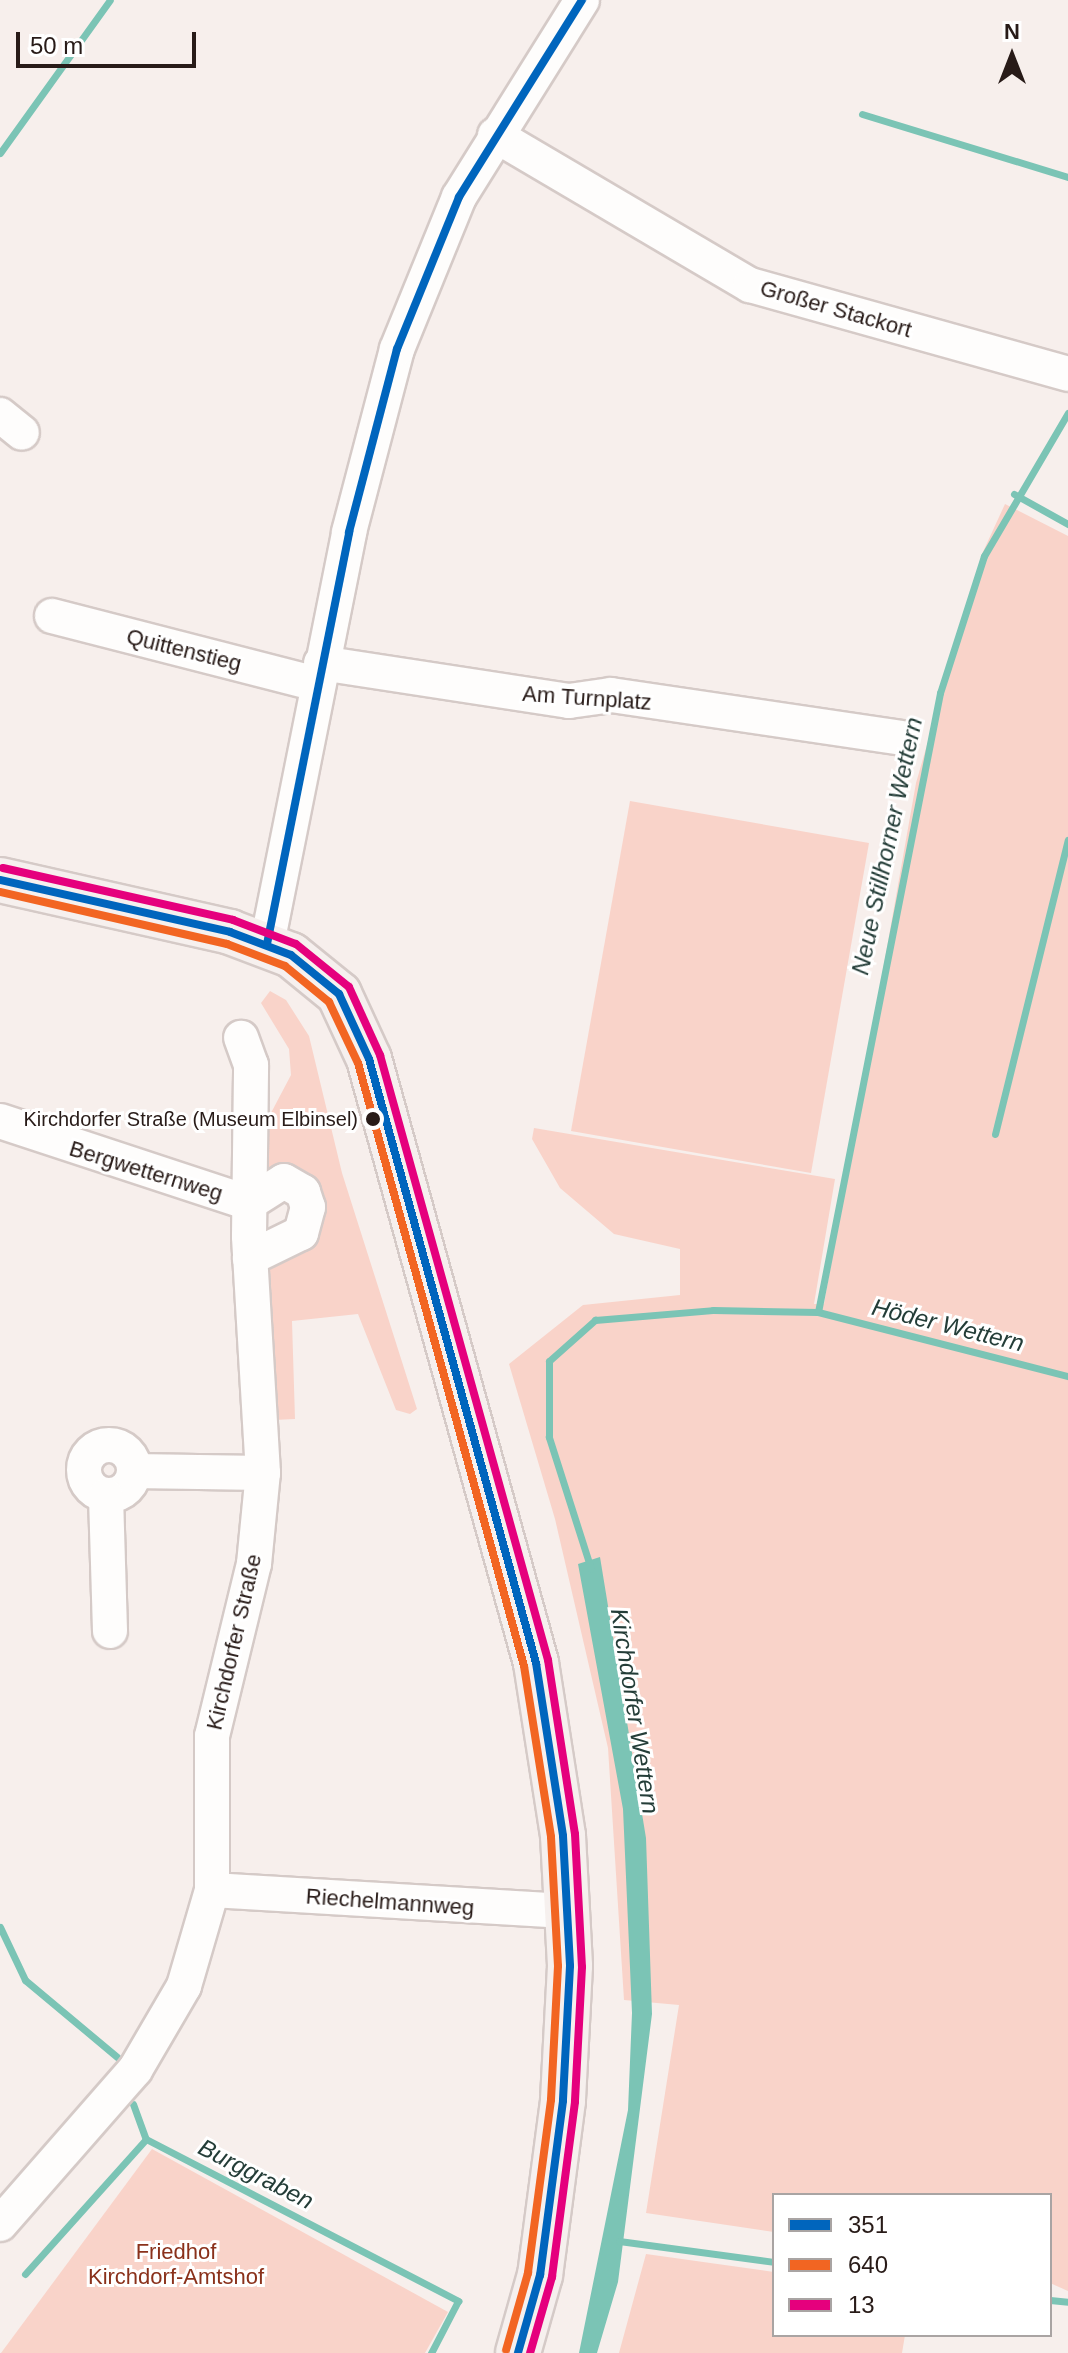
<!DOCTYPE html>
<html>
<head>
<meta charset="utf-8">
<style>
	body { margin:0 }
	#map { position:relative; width:1068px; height:2353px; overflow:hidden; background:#f7efec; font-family:Arial,sans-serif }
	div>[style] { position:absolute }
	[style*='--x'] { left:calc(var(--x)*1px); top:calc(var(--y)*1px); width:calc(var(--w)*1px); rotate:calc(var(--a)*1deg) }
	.green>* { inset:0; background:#f9d3c9 }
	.water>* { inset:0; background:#7bc4b5 }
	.stream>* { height:7px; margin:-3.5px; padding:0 3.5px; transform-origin:3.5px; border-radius:3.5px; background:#7bc4b5 }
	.roads { filter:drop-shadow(2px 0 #d5cac7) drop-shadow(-2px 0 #d5cac7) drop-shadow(0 2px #d5cac7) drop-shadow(0 -2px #d5cac7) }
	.minor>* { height:34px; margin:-17px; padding:0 17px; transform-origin:17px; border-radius:17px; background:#fefdfc }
	.minor>.ring { margin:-17px; padding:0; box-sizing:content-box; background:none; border:34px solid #fefdfc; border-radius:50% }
	.major>* { height:44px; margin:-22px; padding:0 22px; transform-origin:22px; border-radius:22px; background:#f6f0ee }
	.bus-1>* { height:8px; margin:-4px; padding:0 4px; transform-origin:4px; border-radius:4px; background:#0065bd }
	.bus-2>* { height:8px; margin:-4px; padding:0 4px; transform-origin:4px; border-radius:4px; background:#f26522 }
	.bus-3>* { height:8px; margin:-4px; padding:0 4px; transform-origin:4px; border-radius:4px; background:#e5007d }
	.dots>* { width:22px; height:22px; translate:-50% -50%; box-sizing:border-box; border:4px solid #fff; border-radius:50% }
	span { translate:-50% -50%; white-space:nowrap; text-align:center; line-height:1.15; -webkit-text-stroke:6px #fff; paint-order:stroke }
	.bus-label { font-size:20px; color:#281b18 }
	.right { translate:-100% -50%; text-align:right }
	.street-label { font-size:22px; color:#281b18 }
	.park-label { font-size:22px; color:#8a311b }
	.water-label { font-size:24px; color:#243d38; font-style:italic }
	.legend { position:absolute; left:772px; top:2193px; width:280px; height:144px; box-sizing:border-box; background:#fff; border:2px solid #a9a4a3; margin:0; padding:10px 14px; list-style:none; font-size:24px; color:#281b18 }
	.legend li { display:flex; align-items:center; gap:16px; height:40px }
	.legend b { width:40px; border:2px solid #a9a4a3 }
	.north { position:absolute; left:972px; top:16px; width:80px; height:80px; -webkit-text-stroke:6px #fff; paint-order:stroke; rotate:0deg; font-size:22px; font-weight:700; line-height:32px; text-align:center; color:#281b18 }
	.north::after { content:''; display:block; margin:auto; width:28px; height:36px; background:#281b18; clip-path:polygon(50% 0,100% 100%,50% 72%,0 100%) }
	.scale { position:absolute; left:16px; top:32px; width:180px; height:36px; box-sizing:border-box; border:4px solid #281b18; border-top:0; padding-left:10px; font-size:24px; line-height:28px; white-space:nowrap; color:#281b18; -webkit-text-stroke:6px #fff; paint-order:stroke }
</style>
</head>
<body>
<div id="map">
	<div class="green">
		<div style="clip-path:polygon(1005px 504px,1068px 536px,1068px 2291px,1050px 2283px,1050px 2195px,774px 2195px,774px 2232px,646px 2213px,679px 2005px,624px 2000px,608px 1748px,555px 1519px,509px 1364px,583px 1305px,680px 1295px,680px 1249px,614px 1234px,560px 1188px,532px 1139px,534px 1128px,835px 1179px,814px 1304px,824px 1304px,916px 783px,982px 554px)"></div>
		<div style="clip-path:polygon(630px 801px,869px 843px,811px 1173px,571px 1131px)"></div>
		<div style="clip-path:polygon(270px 991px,286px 1000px,309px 1036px,342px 1173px,417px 1409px,410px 1414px,396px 1410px,358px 1314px,292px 1321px,295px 1419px,274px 1420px,263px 1273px,324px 1211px,260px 1175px,262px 1130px,291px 1075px,289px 1049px,261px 1003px)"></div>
		<div style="clip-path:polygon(152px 2149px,448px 2312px,425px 2353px,1px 2353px)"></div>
		<div style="clip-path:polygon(646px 2254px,774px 2272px,774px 2335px,905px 2335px,902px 2353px,619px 2353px)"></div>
	</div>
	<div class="water">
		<div style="clip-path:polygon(600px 1557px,646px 1838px,652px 2014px,618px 2282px,597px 2353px,579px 2353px,628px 2110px,632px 2013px,623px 1809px,578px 1564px)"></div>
	</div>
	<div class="stream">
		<div style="--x:862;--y:114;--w:215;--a:17"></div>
		<div style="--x:0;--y:153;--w:188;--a:-54.3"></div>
		<div style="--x:1014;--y:494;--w:62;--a:29.1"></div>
		<div style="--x:995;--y:1134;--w:303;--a:-76.1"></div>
		<div style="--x:818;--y:1312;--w:631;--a:-78.85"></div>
		<div style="--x:940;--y:693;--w:144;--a:-72.2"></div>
		<div style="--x:984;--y:556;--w:166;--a:-59.6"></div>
		<div style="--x:591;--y:1569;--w:139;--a:-107.7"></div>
		<div style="--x:549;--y:1437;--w:76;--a:-90"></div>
		<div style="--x:549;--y:1361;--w:62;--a:-41.7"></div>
		<div style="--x:595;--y:1320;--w:118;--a:-4.8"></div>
		<div style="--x:713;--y:1310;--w:105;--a:1.1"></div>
		<div style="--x:818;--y:1312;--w:258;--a:14.4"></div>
		<div style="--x:0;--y:1927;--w:59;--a:64.7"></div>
		<div style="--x:25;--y:1980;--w:120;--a:39.9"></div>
		<div style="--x:133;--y:2104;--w:37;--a:70"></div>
		<div style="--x:146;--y:2139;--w:352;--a:27.4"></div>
		<div style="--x:458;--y:2301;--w:59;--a:117.4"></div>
		<div style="--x:619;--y:2241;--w:156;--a:7.7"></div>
		<div style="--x:25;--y:2274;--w:181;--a:-48.1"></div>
		<div style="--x:1050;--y:2300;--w:18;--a:6"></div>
	</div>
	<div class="roads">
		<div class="minor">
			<div style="--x:495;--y:135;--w:296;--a:30.5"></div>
			<div style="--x:750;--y:285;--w:330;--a:15.6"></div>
			<div style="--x:0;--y:415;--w:28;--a:39"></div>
			<div style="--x:52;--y:616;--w:273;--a:14.4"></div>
			<div style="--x:321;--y:663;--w:251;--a:8.7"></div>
			<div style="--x:569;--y:701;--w:42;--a:-8.1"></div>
			<div style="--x:611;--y:695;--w:293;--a:8.4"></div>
			<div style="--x:267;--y:944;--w:420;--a:-78.7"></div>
			<div style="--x:349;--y:532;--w:189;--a:-75.3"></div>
			<div style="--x:397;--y:349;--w:164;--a:-67.8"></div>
			<div style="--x:459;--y:197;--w:232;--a:-58"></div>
			<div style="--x:0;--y:1121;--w:262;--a:18.2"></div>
			<div style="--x:249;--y:1203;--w:41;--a:-32.2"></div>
			<div style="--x:284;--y:1181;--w:22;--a:30"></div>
			<div style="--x:303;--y:1192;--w:16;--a:72"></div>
			<div style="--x:308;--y:1207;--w:27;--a:105"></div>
			<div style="--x:301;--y:1233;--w:57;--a:153.9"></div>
			<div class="ring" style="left:84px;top:1445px;width:16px;height:16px"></div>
			<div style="--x:134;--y:1471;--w:129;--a:0.9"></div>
			<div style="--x:106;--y:1496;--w:135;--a:88.3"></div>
			<div style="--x:212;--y:1890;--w:358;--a:3.4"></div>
			<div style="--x:0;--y:2224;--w:205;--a:-48.8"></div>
			<div style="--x:135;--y:2070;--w:97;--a:-59.7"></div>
			<div style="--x:184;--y:1986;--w:100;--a:-73.7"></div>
			<div style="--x:212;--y:1890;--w:154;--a:-90"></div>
			<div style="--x:212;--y:1736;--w:177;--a:-76.3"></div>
			<div style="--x:254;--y:1564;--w:91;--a:-84.4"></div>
			<div style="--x:263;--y:1473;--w:237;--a:-93.4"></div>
			<div style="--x:249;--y:1236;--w:171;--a:-89.3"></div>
			<div style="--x:251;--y:1065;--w:29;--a:-110"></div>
		</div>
		<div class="major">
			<div style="--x:0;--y:880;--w:236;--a:12.7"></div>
			<div style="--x:230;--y:932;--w:65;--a:20.7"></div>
			<div style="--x:291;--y:955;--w:62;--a:39.1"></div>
			<div style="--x:339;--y:994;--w:72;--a:65.2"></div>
			<div style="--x:369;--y:1059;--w:627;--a:74.54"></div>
			<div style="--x:536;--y:1663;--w:175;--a:81.1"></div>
			<div style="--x:563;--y:1836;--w:130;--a:86.9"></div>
			<div style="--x:570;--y:1966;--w:135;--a:93"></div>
			<div style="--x:563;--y:2101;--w:176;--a:97.5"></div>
			<div style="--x:540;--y:2275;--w:81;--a:105.8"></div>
		</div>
	</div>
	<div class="bus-1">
		<div style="--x:0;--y:880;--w:236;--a:12.7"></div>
		<div style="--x:230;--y:932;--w:65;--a:20.7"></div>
		<div style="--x:291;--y:955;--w:62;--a:39.1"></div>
		<div style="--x:339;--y:994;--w:72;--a:65.2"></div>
		<div style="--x:369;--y:1059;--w:627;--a:74.54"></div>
		<div style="--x:536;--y:1663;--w:175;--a:81.1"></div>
		<div style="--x:563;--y:1836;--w:130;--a:86.9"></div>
		<div style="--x:570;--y:1966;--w:135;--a:93"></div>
		<div style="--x:563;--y:2101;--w:176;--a:97.5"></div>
		<div style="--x:540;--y:2275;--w:81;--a:105.8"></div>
		<div style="--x:267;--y:944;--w:420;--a:-78.7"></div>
		<div style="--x:349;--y:532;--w:189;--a:-75.3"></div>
		<div style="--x:397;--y:349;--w:164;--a:-67.8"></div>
		<div style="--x:459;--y:197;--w:232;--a:-58"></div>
	</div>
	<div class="bus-2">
		<div style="--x:0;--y:892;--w:233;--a:12.9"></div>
		<div style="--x:227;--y:944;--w:62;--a:20.8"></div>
		<div style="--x:285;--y:966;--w:57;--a:39.3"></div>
		<div style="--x:329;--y:1002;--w:68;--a:64.6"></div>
		<div style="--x:358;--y:1063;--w:625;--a:74.61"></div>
		<div style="--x:524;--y:1666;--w:173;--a:81"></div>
		<div style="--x:551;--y:1837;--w:129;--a:86.9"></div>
		<div style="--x:558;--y:1966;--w:134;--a:93"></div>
		<div style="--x:551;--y:2100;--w:175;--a:97.6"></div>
		<div style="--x:528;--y:2273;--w:80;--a:105.9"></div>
	</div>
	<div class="bus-3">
		<div style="--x:3;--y:868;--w:236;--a:12.7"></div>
		<div style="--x:233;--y:920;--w:67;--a:20.9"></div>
		<div style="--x:296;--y:944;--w:68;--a:39.1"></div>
		<div style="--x:349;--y:987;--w:75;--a:65.5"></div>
		<div style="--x:380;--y:1055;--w:628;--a:74.48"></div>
		<div style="--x:548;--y:1660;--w:176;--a:81.2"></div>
		<div style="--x:575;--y:1834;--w:133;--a:87"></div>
		<div style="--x:582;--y:1967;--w:135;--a:93"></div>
		<div style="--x:575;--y:2102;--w:177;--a:97.5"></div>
		<div style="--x:552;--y:2277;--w:79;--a:106.1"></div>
	</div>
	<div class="dots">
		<div style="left:373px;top:1119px;background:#281b18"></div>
	</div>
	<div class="bus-label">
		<span class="right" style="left:358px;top:1119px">Kirchdorfer Straße (Museum Elbinsel)</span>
	</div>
	<div class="street-label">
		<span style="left:836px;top:309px;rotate:16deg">Großer Stackort</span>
		<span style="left:184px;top:650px;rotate:14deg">Quittenstieg</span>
		<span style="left:587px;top:698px;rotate:4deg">Am Turnplatz</span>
		<span style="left:146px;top:1171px;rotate:17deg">Bergwetternweg</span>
		<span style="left:234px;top:1642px;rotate:-77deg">Kirchdorfer Straße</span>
		<span style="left:390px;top:1902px;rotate:4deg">Riechelmannweg</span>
	</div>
	<div class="park-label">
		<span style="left:176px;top:2264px">Friedhof<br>Kirchdorf-Amtshof</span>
	</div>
	<div class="water-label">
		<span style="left:887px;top:846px;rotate:-78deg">Neue Stillhorner Wettern</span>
		<span style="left:948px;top:1325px;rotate:14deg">Höder Wettern</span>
		<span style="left:635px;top:1711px;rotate:81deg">Kirchdorfer Wettern</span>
		<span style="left:256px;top:2174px;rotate:27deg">Burggraben</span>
	</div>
	<ul class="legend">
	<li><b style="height:10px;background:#0065bd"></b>351</li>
	<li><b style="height:10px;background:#f26522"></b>640</li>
	<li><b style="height:10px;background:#e5007d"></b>13</li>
	</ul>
	<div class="north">N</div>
	<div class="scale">50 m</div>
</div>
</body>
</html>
